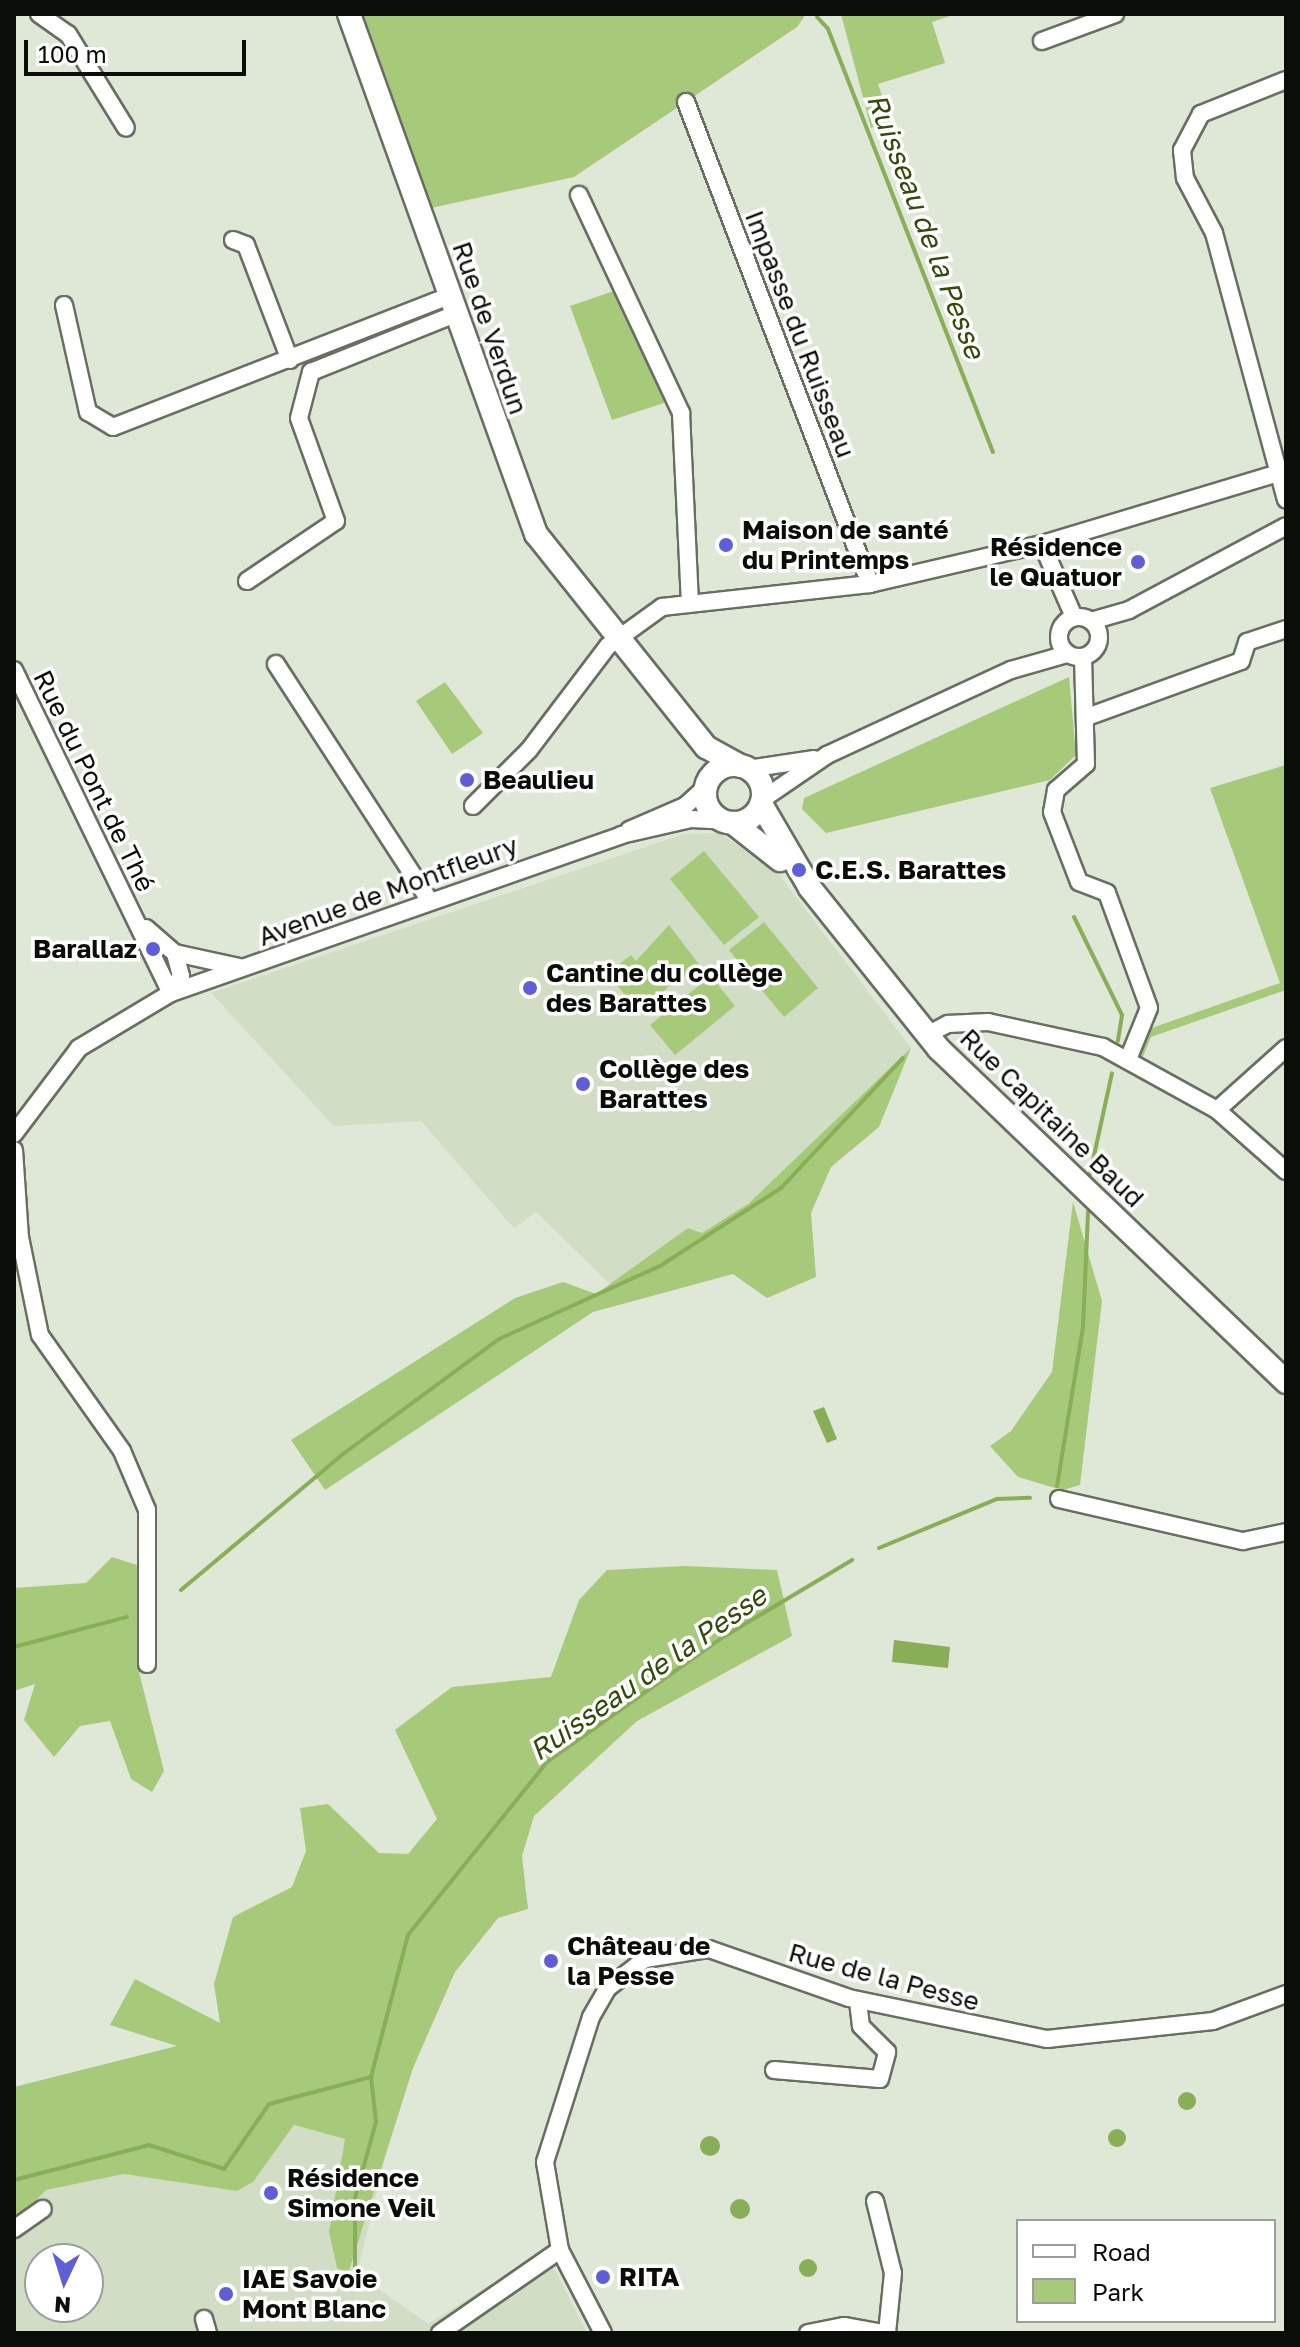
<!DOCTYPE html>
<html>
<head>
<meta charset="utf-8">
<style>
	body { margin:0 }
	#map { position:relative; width:1300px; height:2347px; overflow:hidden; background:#dfe7d6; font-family:"Golos Text",sans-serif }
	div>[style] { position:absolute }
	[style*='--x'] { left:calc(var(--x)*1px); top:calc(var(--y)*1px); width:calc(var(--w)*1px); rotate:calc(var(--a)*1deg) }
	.built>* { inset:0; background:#d1ddc5 }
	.green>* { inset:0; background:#a6ca7a }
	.water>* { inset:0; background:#88ae58 }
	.round { border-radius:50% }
	.stream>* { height:4px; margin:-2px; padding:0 2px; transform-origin:2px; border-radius:2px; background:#88ae58 }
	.roads { filter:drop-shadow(2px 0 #686f61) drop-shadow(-2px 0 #686f61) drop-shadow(0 2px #686f61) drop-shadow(0 -2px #686f61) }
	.minor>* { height:16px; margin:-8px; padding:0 8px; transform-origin:8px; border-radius:8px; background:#fff }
	.minor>.ring { margin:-8px; padding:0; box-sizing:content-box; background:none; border:16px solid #fff; border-radius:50% }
	.major>* { height:22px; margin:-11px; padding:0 11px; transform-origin:11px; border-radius:11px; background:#fff }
	.major>.ring { margin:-11px; padding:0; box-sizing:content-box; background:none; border:22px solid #fff; border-radius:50% }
	.dots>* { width:22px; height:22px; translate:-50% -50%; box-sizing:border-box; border:4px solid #fff; border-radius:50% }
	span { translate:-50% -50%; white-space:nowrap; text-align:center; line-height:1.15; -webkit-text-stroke:7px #fff; paint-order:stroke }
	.street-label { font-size:26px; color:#0b0d08 }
	.poi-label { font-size:26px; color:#0b0d08; font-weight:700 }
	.left { translate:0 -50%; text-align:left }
	.right { translate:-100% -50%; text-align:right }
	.water-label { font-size:28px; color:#324a0a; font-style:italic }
	.frame { position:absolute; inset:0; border:16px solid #0b0d08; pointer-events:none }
	.legend { position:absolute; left:1016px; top:2219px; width:260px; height:104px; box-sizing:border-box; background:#fff; border:2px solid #9d9e9c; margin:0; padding:10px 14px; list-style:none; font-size:24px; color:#0b0d08 }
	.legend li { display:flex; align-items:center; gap:16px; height:40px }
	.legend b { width:40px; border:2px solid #9d9e9c }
	.north { position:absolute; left:24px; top:2243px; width:80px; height:80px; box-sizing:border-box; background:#fff; border:2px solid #9d9e9c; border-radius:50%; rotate:184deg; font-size:22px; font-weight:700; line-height:32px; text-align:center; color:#0b0d08 }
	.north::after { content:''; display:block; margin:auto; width:28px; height:36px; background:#5e5fd7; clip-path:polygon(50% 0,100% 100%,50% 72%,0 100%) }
	.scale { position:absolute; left:24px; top:40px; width:222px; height:36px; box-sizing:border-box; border:4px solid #0b0d08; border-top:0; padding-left:10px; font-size:24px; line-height:28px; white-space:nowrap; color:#0b0d08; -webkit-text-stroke:6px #fff; paint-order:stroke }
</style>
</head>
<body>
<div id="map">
	<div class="built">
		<div style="clip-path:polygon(720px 833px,780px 876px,911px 1048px,748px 1204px,702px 1233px,688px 1228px,613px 1287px,536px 1212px,514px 1228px,421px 1121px,334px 1126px,211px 993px,684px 834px)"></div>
		<div style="clip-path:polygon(evenodd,294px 2125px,345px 2139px,329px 2232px,348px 2274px,386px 2153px,357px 2274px,428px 2324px,538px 2255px,555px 2270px,587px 2333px,14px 2333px,14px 2223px,46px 2190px,124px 2174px,237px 2191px,253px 2182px,294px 2125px,40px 2259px,88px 2259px,88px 2307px,40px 2307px,40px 2259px)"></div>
	</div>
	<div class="green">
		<div style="clip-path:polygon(362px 14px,806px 14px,797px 27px,574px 177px,431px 208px)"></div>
		<div style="clip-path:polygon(841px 14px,956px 14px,932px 22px,945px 63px,878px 84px,891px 123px,871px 128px)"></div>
		<div style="clip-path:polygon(614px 291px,673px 400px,612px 420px,570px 306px)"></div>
		<div style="clip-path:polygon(1069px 677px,1076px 755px,1050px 780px,826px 833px,802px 809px,804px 798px)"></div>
		<div style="clip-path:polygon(445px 682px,483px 733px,452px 754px,416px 701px)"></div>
		<div style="clip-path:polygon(1286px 765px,1286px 990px,1151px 1037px,1142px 1059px,1135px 1056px,1146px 1030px,1280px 983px,1210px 788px)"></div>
		<div style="clip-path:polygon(704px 851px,759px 917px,724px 945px,670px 879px)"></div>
		<div style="clip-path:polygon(764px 922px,818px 988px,784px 1017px,729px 950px)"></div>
		<div style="clip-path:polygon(669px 925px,701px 967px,674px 981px,640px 1015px,608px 973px,631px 955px,636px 961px)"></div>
		<div style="clip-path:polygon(711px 976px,735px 1006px,675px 1055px,650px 1025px)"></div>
		<div style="clip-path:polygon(911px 1048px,879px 1127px,831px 1167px,811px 1213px,816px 1277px,767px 1298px,733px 1274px,593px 1312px,325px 1490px,291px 1440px,515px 1298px,563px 1282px,596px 1294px,688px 1228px,702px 1233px,748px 1204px)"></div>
		<div style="clip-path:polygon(1073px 1202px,1102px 1301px,1080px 1485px,1062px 1490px,1018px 1477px,990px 1446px,1011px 1431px,1052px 1372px)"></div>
		<div style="clip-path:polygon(112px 1557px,149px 1569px,138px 1668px,164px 1771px,152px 1792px,131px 1779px,110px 1721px,80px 1726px,54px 1757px,24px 1720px,35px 1684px,14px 1691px,14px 1588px,86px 1583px)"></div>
		<div style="clip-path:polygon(685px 1566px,777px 1570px,792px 1636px,637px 1721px,534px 1816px,522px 1856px,528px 1909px,498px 1918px,455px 1972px,413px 2068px,348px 2274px,337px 2268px,329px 2232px,345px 2139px,294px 2125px,253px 2182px,237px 2191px,124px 2174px,46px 2190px,14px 2223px,14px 2087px,177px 2046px,110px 2025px,135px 1979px,220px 2023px,214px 1984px,233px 1917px,292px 1887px,306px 1851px,300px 1808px,328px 1804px,379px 1853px,408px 1854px,437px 1819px,395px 1730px,452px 1687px,551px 1677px,579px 1600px,607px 1570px)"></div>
	</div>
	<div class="water">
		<div style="clip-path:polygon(824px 1407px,837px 1439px,827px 1443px,813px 1411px)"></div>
		<div style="clip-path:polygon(894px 1640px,950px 1647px,948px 1668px,892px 1662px)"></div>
		<div class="round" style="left:1178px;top:2092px;width:18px;height:18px"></div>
		<div class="round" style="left:1108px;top:2129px;width:18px;height:18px"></div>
		<div class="round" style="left:700px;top:2136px;width:20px;height:20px"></div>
		<div class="round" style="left:730px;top:2199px;width:20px;height:20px"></div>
		<div class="round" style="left:799px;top:2259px;width:18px;height:18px"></div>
	</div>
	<div class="stream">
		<div style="--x:817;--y:17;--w:16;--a:47"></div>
		<div style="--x:828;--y:29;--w:454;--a:68.7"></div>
		<div style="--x:1074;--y:917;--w:109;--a:63.9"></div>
		<div style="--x:1122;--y:1015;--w:26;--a:99"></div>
		<div style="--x:1090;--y:1174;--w:103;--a:-77.7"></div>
		<div style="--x:1057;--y:1486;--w:161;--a:-80.7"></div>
		<div style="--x:1083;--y:1327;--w:116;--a:-87.5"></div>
		<div style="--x:879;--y:1548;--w:128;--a:-22.6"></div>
		<div style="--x:997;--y:1499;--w:33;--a:-2"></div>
		<div style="--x:181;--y:1590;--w:212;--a:-40"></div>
		<div style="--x:343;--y:1454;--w:194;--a:-36.4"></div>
		<div style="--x:499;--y:1339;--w:177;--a:-24.4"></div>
		<div style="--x:660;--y:1266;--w:144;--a:-32.8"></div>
		<div style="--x:781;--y:1188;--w:178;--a:-46.8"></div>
		<div style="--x:14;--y:1647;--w:117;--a:-14.9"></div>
		<div style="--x:14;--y:2180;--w:139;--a:-14.5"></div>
		<div style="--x:149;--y:2145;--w:79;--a:17.7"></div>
		<div style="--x:224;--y:2169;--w:79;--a:-55.3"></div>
		<div style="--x:269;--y:2104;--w:106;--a:-14.8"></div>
		<div style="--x:371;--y:2077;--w:147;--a:-75.4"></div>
		<div style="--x:408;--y:1935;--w:223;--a:-51.2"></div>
		<div style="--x:548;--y:1761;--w:211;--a:-35.3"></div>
		<div style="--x:720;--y:1639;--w:154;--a:-30.9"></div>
		<div style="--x:355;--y:2268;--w:70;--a:-90"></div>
		<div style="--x:355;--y:2198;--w:79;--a:-74.6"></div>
		<div style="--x:376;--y:2122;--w:45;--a:-96.3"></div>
	</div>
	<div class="roads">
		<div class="minor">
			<div style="--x:39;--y:14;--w:35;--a:35"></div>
			<div style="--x:68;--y:34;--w:110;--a:58.3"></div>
			<div style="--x:1042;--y:41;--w:78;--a:-20.3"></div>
			<div style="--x:1286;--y:80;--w:92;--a:158.2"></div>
			<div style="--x:1201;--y:114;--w:41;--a:117.8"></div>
			<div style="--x:1182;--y:150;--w:28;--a:84"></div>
			<div style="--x:1185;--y:178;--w:62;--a:62.2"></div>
			<div style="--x:1214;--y:233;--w:276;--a:74.9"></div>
			<div style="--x:686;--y:102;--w:516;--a:69.11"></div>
			<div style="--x:579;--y:195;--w:241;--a:64.9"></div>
			<div style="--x:681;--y:413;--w:188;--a:87.3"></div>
			<div style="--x:233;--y:240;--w:14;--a:21"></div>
			<div style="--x:246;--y:245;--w:123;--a:69.1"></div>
			<div style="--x:64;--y:305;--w:110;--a:77.4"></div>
			<div style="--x:88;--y:412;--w:29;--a:31"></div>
			<div style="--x:113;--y:427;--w:364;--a:-21.3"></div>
			<div style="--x:1042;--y:544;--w:80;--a:66.3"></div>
			<div style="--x:247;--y:581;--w:107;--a:-34"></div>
			<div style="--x:336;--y:521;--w:109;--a:-109.8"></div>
			<div style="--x:299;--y:418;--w:48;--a:-75.4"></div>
			<div style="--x:311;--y:372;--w:158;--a:-21.9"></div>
			<div class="ring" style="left:1059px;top:617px;width:24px;height:24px"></div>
			<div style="--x:1091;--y:621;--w:40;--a:-16"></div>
			<div style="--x:1129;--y:610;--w:178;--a:-28.1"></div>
			<div style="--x:1083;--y:657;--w:107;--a:88.4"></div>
			<div style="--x:1086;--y:764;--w:40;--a:139"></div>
			<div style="--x:1056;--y:790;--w:22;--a:100"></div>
			<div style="--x:1052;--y:812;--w:75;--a:68.9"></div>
			<div style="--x:1079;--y:882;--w:30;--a:21"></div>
			<div style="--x:1107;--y:893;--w:122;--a:69.9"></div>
			<div style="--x:1149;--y:1008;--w:53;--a:112.2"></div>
			<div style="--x:276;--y:664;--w:283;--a:57"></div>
			<div style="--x:14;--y:670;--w:359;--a:64.1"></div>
			<div style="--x:1087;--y:717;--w:164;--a:-20"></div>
			<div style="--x:1241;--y:661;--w:20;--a:-72"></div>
			<div style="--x:1247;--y:642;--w:41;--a:-18.4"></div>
			<div style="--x:748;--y:769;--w:67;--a:-8.6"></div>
			<div style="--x:763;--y:799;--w:78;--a:-34.5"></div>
			<div style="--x:827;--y:755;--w:203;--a:-24.8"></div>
			<div style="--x:1011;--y:670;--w:58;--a:-15.9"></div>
			<div style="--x:473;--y:806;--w:79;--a:-45"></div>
			<div style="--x:529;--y:750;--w:131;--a:-52.8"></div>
			<div style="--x:608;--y:646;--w:67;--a:-35.8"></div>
			<div style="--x:662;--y:607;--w:209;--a:-6.3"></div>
			<div style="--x:870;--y:584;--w:177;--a:-13.1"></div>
			<div style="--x:1042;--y:544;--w:255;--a:-16.7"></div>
			<div style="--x:629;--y:830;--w:61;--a:-23.2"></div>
			<div style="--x:685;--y:806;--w:28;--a:-42"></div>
			<div style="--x:146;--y:928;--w:38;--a:41"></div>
			<div style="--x:175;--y:953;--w:66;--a:12.3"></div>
			<div style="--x:171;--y:993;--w:20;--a:-60"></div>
			<div style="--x:181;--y:976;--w:24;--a:-105"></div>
			<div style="--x:927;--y:1035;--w:24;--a:-28"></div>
			<div style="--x:948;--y:1024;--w:40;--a:-2.9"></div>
			<div style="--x:988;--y:1022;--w:118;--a:12.3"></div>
			<div style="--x:1103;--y:1047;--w:130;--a:28.9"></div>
			<div style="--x:1217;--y:1110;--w:92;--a:41.5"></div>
			<div style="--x:1217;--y:1110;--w:93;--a:-41.9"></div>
			<div style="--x:14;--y:1134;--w:108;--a:-52.9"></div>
			<div style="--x:79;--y:1048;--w:107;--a:-30.9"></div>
			<div style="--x:171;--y:993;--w:477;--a:-19.3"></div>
			<div style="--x:621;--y:835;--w:72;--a:-12.9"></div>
			<div style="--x:691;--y:819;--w:34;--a:3"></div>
			<div style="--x:14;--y:1150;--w:87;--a:86.1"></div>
			<div style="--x:20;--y:1237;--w:100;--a:78.5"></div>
			<div style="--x:40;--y:1335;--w:142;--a:54.7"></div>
			<div style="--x:122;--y:1451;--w:64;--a:67"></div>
			<div style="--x:147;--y:1510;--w:154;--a:90"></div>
			<div style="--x:1059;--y:1499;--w:189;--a:12.9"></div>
			<div style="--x:1243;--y:1541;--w:44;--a:-11.8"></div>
			<div style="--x:774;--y:2070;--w:106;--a:4.9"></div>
			<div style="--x:880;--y:2079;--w:28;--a:-75"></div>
			<div style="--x:887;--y:2052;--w:37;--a:-135"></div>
			<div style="--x:861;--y:2026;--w:26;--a:-97"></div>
			<div style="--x:875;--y:2201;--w:74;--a:76"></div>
			<div style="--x:893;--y:2273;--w:60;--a:95.7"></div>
			<div style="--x:14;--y:2229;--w:35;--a:-35"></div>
			<div style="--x:204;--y:2319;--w:15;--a:74"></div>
			<div style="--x:440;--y:2333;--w:146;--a:-34.7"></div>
			<div style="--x:603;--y:2333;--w:93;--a:-117.4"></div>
			<div style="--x:560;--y:2250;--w:89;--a:-99.7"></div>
			<div style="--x:545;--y:2162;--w:152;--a:-72.4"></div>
			<div style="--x:591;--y:2017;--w:34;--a:-60"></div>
			<div style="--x:608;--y:1988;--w:47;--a:-38.1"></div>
			<div style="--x:645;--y:1959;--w:65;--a:-8.9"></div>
			<div style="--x:709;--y:1949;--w:148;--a:19.3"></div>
			<div style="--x:849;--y:1998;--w:202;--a:11.7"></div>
			<div style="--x:1047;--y:2039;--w:167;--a:-6.2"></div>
			<div style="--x:1213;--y:2021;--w:78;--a:-20.3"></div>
			<div style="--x:808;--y:2333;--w:37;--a:-11"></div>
			<div style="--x:844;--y:2326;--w:39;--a:10"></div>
		</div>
		<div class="major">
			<div style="--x:349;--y:14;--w:553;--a:70.22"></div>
			<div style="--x:536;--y:534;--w:273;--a:51.4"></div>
			<div style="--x:706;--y:747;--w:39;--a:29"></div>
			<div class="ring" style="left:705px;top:765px;width:36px;height:36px"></div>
			<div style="--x:761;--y:804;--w:97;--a:59.7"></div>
			<div style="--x:810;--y:888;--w:206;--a:51.3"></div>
			<div style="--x:939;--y:1049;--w:481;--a:43.8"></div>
			<div style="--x:733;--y:823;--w:60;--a:38.2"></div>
		</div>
	</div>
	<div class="dots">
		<div style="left:726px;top:545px;background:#5e5fd7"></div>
		<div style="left:1138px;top:562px;background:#5e5fd7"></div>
		<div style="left:467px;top:780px;background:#5e5fd7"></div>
		<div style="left:799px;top:870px;background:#5e5fd7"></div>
		<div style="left:153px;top:949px;background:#5e5fd7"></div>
		<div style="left:530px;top:988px;background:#5e5fd7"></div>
		<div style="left:583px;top:1084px;background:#5e5fd7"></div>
		<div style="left:551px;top:1961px;background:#5e5fd7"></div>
		<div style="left:271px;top:2193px;background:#5e5fd7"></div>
		<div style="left:603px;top:2277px;background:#5e5fd7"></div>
		<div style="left:226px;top:2294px;background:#5e5fd7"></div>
	</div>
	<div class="street-label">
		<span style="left:490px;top:328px;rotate:71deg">Rue de Verdun</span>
		<span style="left:800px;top:334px;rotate:69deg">Impasse du Ruisseau</span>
		<span style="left:94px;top:781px;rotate:64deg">Rue du Pont de Thé</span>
		<span style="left:388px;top:891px;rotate:-20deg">Avenue de Montfleury</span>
		<span style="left:1052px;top:1118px;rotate:44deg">Rue Capitaine Baud</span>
		<span style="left:884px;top:1977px;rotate:15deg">Rue de la Pesse</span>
	</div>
	<div class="poi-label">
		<span class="left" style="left:742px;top:545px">Maison de santé<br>du Printemps</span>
		<span class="right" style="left:1122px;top:562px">Résidence<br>le Quatuor</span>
		<span class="left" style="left:483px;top:780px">Beaulieu</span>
		<span class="left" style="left:815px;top:870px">C.E.S. Barattes</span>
		<span class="right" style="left:137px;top:949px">Barallaz</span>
		<span class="left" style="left:546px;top:988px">Cantine du collège<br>des Barattes</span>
		<span class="left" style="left:599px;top:1084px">Collège des<br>Barattes</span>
		<span class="left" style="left:567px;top:1961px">Château de<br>la Pesse</span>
		<span class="left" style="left:287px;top:2193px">Résidence<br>Simone Veil</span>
		<span class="left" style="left:619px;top:2277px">RITA</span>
		<span class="left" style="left:242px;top:2294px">IAE Savoie<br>Mont Blanc</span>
	</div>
	<div class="water-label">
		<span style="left:926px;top:226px;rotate:69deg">Ruisseau de la Pesse</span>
		<span style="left:648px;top:1673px;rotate:-35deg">Ruisseau de la Pesse</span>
	</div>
	<div class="frame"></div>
	<ul class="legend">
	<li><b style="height:10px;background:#fff"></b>Road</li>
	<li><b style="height:22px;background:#a6ca7a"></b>Park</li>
	</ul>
	<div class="north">N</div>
	<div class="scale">100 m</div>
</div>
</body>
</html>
